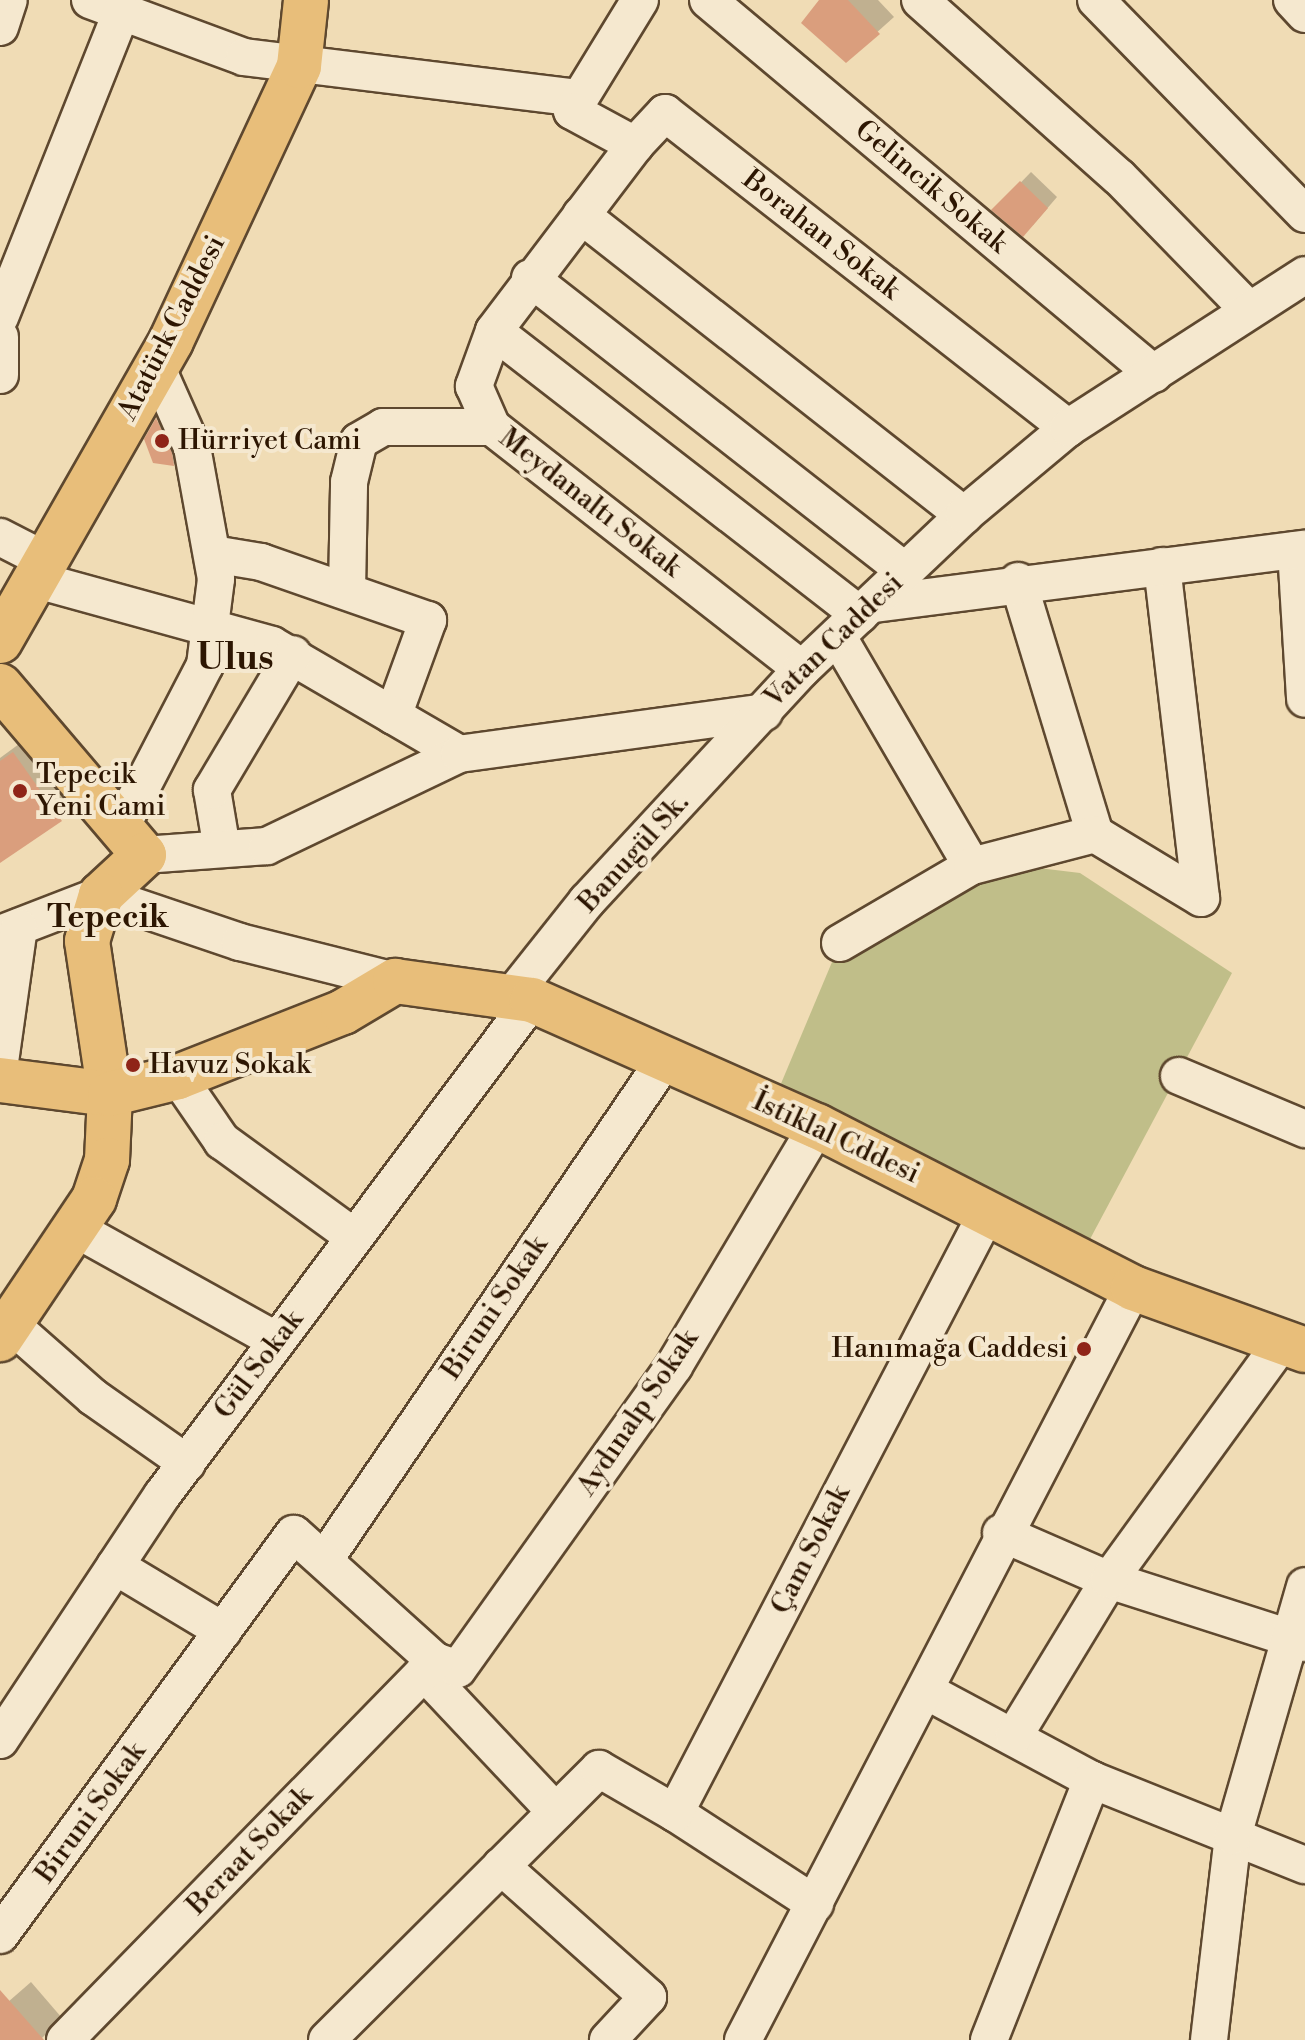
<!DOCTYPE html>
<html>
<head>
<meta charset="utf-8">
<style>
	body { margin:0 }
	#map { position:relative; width:1305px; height:2040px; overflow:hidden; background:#f0dcb5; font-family:"Libre Bodoni",serif }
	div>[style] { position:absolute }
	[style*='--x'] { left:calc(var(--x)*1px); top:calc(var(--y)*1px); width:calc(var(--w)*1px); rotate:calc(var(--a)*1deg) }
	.green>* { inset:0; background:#c0be89 }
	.shadow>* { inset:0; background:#0003 }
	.building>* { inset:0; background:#da9e7d }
	.roads { filter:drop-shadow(2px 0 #5e482f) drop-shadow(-2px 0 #5e482f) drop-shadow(0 2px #5e482f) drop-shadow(0 -2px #5e482f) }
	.minor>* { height:36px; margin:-18px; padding:0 18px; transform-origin:18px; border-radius:18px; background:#f5e8cf }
	.major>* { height:44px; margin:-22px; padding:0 22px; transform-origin:22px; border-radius:22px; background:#e8be7a }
	.dots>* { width:22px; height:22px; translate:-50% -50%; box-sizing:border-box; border:4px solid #f5e8cf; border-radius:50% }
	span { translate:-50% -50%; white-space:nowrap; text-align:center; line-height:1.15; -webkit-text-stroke:8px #f5e8cf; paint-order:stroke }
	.street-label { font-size:28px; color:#2d1602 }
	.poi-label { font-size:28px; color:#2d1602 }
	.left { translate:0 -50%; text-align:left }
	.right { translate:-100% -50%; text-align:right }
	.quarter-label { font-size:32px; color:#2d1602; font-weight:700 }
	.district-label { font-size:36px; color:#2d1602; font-weight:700 }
</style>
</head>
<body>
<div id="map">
	<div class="green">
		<div style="clip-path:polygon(1014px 865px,1080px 873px,1232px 973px,1089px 1241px,780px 1086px,840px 943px)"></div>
	</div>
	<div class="shadow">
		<div style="clip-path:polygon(822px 0,878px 0,894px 17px,846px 60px)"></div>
		<div style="clip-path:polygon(1031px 172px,1057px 197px,1033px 225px,994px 210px)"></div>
		<div style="clip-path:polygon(166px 410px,183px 454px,173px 464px,146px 439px)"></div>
		<div style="clip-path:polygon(34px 733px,81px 800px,0 861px,0 758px)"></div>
		<div style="clip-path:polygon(31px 1982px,62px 2018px,40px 2040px,0 2040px,0 2009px)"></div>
	</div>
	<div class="building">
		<div style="clip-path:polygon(819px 0,848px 0,880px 34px,846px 63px,801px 23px)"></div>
		<div style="clip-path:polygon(1020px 181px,1048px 208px,1023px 237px,991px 210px)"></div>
		<div style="clip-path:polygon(156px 418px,172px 453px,174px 466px,153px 463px,144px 439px)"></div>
		<div style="clip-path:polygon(13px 752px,62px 821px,0 863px,0 761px)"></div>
		<div style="clip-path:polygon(0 1990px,44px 2040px,0 2040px)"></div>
	</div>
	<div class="roads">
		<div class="minor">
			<div style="--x:90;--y:0;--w:164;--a:20.3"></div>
			<div style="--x:244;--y:57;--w:338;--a:7"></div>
			<div style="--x:640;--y:0;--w:130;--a:121.5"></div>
			<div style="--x:572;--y:111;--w:72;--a:28.4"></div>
			<div style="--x:635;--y:145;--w:44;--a:-46.8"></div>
			<div style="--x:665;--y:113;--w:512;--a:38.01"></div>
			<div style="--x:708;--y:0;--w:582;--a:39.98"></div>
			<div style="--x:920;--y:0;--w:266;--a:41.7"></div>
			<div style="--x:1119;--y:177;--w:186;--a:45.7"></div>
			<div style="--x:1096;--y:0;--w:299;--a:45.7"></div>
			<div style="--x:1292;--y:0;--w:19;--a:47"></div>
			<div style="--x:0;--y:27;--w:28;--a:-72"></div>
			<div style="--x:635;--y:145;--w:233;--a:127.2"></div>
			<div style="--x:494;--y:331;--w:59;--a:110"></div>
			<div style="--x:474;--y:386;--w:45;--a:66.3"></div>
			<div style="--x:492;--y:427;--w:393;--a:38"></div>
			<div style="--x:581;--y:215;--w:487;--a:38.1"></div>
			<div style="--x:530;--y:278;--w:477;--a:38"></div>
			<div style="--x:0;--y:317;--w:329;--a:-68.3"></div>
			<div style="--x:494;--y:331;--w:463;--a:37.8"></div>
			<div style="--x:0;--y:337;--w:38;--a:90"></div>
			<div style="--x:0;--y:537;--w:51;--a:27.1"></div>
			<div style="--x:1296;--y:550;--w:149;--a:86.5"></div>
			<div style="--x:213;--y:554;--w:49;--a:9.5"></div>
			<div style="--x:261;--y:562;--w:177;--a:19.2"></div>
			<div style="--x:428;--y:620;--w:102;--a:110"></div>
			<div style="--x:1162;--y:566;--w:334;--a:83.3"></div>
			<div style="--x:33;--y:579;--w:248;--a:15.4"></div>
			<div style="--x:272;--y:645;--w:216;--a:30.2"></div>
			<div style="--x:1018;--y:581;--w:264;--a:73.1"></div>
			<div style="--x:347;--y:591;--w:109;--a:-88.9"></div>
			<div style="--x:349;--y:482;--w:42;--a:-76.3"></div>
			<div style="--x:359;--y:441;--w:28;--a:-30"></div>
			<div style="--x:383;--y:427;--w:109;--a:0"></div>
			<div style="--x:873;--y:604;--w:435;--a:-7.3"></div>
			<div style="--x:838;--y:637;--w:265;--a:59.7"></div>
			<div style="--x:121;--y:827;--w:182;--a:-62.6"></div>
			<div style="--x:205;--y:665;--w:87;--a:-82.7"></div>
			<div style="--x:216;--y:579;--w:134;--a:-100.3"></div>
			<div style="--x:192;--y:447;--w:89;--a:-114"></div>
			<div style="--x:1095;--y:834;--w:124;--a:31.1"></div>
			<div style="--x:222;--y:849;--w:60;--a:-99.6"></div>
			<div style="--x:212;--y:790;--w:158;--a:-59.2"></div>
			<div style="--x:144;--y:855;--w:123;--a:-4.2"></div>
			<div style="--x:267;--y:846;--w:213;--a:-25.6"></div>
			<div style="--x:459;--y:754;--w:308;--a:-7.8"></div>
			<div style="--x:0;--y:934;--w:108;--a:-21.1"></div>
			<div style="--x:101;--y:895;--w:147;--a:18.7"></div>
			<div style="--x:240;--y:942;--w:160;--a:14.1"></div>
			<div style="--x:840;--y:943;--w:153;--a:-30.3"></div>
			<div style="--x:972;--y:866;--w:127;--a:-14.6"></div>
			<div style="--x:509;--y:999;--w:125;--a:-51.5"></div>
			<div style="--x:587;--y:901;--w:316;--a:-47.2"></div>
			<div style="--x:802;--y:669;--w:224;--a:-43.5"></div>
			<div style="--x:964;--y:515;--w:136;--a:-39.9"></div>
			<div style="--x:1068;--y:428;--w:282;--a:-32.8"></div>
			<div style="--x:0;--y:1062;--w:136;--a:-82"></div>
			<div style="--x:1179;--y:1076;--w:137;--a:22.8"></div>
			<div style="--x:178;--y:1077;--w:78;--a:55.5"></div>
			<div style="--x:222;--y:1141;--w:163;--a:36"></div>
			<div style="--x:74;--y:1228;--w:232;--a:29.1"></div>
			<div style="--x:9;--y:1323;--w:112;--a:41.4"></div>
			<div style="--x:93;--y:1397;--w:115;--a:35.1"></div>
			<div style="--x:1001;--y:1533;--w:118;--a:23.5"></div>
			<div style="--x:1109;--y:1580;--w:206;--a:17.8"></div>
			<div style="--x:327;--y:1556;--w:599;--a:-55.75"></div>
			<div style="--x:115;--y:1566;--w:126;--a:31"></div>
			<div style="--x:424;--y:1672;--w:192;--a:46.7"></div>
			<div style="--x:928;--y:1692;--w:186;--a:28.2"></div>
			<div style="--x:1092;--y:1780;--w:229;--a:21.8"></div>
			<div style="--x:1014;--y:1736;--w:183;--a:-58.7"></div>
			<div style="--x:1109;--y:1580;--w:294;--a:-54"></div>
			<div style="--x:0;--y:1740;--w:295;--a:-56.5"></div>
			<div style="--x:163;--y:1494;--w:617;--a:-53.24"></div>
			<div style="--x:675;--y:1813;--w:167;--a:33"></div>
			<div style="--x:501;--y:1866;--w:197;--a:41.7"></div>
			<div style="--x:648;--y:1997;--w:59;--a:132.9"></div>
			<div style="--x:0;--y:1935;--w:497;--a:-53.8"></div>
			<div style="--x:294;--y:1534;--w:190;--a:42"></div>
			<div style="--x:435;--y:1661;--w:24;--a:19"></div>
			<div style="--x:458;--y:1669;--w:372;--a:-54.5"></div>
			<div style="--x:674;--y:1366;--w:279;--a:-59.2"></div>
			<div style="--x:65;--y:2040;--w:530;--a:-45.69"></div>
			<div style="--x:327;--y:2040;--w:384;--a:-44.9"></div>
			<div style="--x:599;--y:1769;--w:88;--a:30.1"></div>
			<div style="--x:675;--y:1813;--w:679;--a:-62.53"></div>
			<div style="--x:743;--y:2040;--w:847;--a:-62.59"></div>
			<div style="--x:989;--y:2040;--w:280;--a:-68.4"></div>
			<div style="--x:1209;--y:2040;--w:205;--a:-83.3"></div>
			<div style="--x:1233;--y:1836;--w:260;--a:-73.9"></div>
		</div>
		<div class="major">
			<div style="--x:0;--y:641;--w:345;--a:-60.3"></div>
			<div style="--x:171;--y:341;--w:303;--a:-65"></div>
			<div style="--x:299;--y:66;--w:66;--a:-83.9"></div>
			<div style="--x:0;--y:686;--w:222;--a:49.6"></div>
			<div style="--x:144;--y:855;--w:59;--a:137.1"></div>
			<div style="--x:101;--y:895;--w:48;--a:106.9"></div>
			<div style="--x:87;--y:941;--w:155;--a:81.5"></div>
			<div style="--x:110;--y:1094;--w:66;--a:92.6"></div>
			<div style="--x:107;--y:1160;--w:41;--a:108.4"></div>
			<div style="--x:94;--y:1199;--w:169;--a:123.9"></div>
			<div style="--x:0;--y:1080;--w:111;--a:7.3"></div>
			<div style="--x:110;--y:1094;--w:70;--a:-14"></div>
			<div style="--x:178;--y:1077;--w:177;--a:-21.5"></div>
			<div style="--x:343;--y:1012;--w:61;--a:-30.8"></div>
			<div style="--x:395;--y:981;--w:138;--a:7.9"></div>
			<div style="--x:532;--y:1000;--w:312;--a:23.9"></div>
			<div style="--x:817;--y:1126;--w:355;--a:27.1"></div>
			<div style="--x:1133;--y:1288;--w:183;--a:19.8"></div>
		</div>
	</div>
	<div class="dots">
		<div style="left:162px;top:441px;background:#8f2418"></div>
		<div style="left:20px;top:791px;background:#8f2418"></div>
		<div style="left:133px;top:1065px;background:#8f2418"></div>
		<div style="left:1084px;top:1349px;background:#8f2418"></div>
	</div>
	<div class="street-label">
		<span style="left:931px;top:187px;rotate:40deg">Gelincik Sokak</span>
		<span style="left:821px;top:235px;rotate:38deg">Borahan Sokak</span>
		<span style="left:172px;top:328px;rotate:-63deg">Atatürk Caddesi</span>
		<span style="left:590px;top:503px;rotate:38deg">Meydanaltı Sokak</span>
		<span style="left:834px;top:641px;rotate:-44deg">Vatan Caddesi</span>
		<span style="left:634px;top:853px;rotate:-48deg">Banugül Sk.</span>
		<span style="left:836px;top:1138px;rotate:25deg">İstiklal Cddesi</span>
		<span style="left:495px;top:1308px;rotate:-56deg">Biruni Sokak</span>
		<span style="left:259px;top:1365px;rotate:-53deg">Gül Sokak</span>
		<span style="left:638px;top:1413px;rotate:-56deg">Aydınalp Sokak</span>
		<span style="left:811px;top:1550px;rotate:-63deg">Çam Sokak</span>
		<span style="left:91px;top:1813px;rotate:-54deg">Biruni Sokak</span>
		<span style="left:250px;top:1851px;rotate:-46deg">Beraat Sokak</span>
	</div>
	<div class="poi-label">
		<span class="left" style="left:178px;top:441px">Hürriyet Cami</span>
		<span class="left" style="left:36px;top:791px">Tepecik<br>Yeni Cami</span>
		<span class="left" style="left:149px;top:1065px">Havuz Sokak</span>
		<span class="right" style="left:1068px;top:1349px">Hanımağa Caddesi</span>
	</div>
	<div class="quarter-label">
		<span style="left:108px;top:917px">Tepecik</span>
	</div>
	<div class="district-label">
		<span style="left:235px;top:659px">Ulus</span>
	</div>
</div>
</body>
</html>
